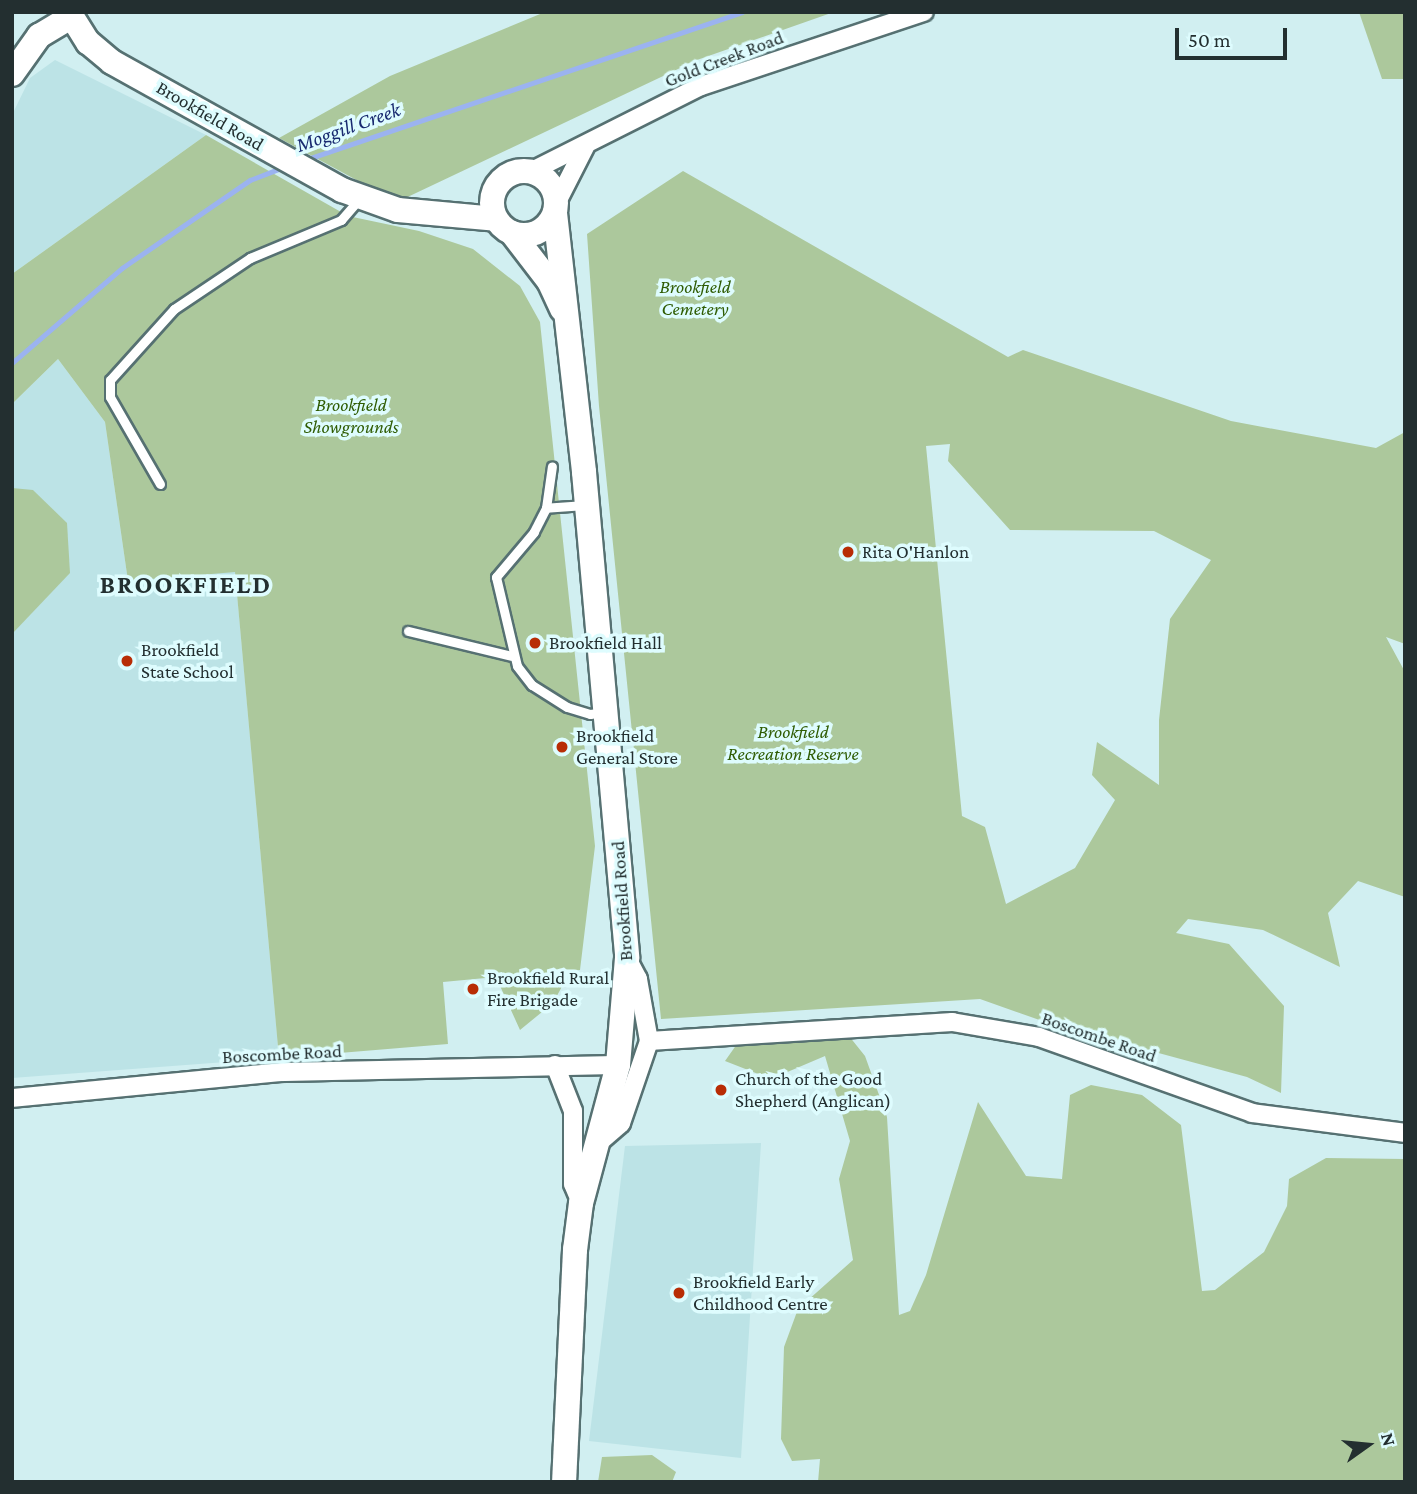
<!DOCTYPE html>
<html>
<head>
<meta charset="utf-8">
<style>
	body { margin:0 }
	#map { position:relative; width:1417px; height:1494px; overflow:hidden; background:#d1eff1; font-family:"Crimson Pro",serif }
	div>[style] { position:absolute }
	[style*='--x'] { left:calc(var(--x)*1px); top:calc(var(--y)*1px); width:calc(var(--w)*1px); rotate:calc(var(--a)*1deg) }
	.built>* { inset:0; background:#bce3e6 }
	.green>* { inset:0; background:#acc89c }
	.stream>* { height:4.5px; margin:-2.25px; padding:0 2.25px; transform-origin:2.25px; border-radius:2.25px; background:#9bb3f0 }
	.roads { filter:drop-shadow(2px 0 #567172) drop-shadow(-2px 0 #567172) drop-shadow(0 2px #567172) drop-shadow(0 -2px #567172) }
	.lane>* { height:9px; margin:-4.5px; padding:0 4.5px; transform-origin:4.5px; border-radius:4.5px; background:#fff }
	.street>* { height:18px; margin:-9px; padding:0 9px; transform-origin:9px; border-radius:9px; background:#fff }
	.secondary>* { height:24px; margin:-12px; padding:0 12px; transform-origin:12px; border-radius:12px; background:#fff }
	.secondary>.ring { margin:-12px; padding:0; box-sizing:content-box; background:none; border:24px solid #fff; border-radius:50% }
	.dots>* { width:19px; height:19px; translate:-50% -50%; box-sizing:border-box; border:4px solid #defcfe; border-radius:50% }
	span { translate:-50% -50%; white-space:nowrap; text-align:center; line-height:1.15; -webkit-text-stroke:7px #defcfe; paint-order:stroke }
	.street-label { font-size:19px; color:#232f30 }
	.park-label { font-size:19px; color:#2f5c03; font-style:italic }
	.poi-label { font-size:19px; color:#232f30 }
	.left { translate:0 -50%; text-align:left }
	.water-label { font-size:21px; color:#192a70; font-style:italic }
	.district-label { font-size:26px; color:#232f30; font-weight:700; letter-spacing:2px }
	.frame { position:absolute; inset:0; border:14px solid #232f30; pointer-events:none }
	.north { position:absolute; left:1333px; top:1410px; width:70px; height:70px; -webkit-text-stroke:5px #defcfe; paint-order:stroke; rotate:75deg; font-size:19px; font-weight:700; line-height:28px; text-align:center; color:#232f30 }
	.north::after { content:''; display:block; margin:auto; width:24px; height:32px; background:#232f30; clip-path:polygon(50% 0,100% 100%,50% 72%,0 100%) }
	.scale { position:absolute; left:1175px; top:28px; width:112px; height:32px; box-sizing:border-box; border:4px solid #232f30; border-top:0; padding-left:9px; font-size:21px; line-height:24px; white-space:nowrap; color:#232f30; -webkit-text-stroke:5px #defcfe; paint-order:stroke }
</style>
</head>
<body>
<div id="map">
	<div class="built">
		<div style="clip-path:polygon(55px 60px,206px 135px,12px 274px,12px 115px,30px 78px)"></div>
		<div style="clip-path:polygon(58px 359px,105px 422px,128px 581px,235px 571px,279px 1058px,12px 1078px,12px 404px)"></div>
		<div style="clip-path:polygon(761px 1143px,741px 1458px,589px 1441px,625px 1146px)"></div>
	</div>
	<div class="green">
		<div style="clip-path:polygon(545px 12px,834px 12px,697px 60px,397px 202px,279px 138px,390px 76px)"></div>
		<div style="clip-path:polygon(1359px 12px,1405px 12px,1405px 79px,1382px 79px)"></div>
		<div style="clip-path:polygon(206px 135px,348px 216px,419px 231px,473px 249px,520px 286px,540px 322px,595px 846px,580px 970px,558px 972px,565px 981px,553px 1003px,520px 1030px,496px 977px,443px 982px,448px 1044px,279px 1058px,235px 572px,128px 581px,105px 422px,58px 359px,12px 404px,12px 274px)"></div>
		<div style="clip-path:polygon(evenodd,683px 171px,1008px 357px,1023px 350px,1231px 421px,1376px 448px,1405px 432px,1405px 644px,1386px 637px,1405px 672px,1405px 897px,1358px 881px,1328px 913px,1340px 967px,1263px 930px,1188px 919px,1176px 933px,1229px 944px,1284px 1006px,1281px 1093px,1247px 1077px,1048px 1023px,980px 999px,661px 1019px,599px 406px,587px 234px,683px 171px,950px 444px,948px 461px,1010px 530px,1154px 531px,1211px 560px,1170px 619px,1159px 720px,1159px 785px,1097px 742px,1092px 775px,1115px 800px,1075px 868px,1006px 904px,985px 827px,962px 816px,926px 446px,950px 444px)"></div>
		<div style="clip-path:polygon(12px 488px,33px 490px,67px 523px,70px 573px,12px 634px)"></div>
		<div style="clip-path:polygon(849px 1036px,865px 1056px,887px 1117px,899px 1315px,910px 1311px,926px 1275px,978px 1102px,1026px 1176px,1062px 1179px,1070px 1095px,1091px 1085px,1142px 1095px,1181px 1125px,1202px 1291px,1215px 1290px,1264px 1252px,1287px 1206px,1289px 1179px,1326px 1158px,1405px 1159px,1405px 1482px,818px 1482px,820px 1459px,792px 1461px,781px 1439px,784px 1347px,798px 1309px,853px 1260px,839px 1179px,850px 1141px,825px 1056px,771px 1079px,725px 1061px,737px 1044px)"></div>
		<div style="clip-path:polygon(652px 1455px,676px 1472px,672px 1482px,598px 1482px,602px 1457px)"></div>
	</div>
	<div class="stream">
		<div style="--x:305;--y:160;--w:461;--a:-18.7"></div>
		<div style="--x:12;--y:363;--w:145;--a:-40.8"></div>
		<div style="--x:122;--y:268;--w:155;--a:-34.5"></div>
		<div style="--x:250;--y:180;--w:36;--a:-21"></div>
	</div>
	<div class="roads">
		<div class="lane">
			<div style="--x:160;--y:484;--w:100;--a:-119.9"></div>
			<div style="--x:110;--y:397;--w:17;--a:-90"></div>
			<div style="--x:110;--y:380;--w:96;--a:-48"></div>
			<div style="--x:174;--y:309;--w:92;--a:-33.9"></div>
			<div style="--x:250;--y:258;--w:99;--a:-22.7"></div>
			<div style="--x:341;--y:220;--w:28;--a:-49"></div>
			<div style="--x:585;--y:505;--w:39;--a:176"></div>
			<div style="--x:546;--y:508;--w:27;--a:117"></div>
			<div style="--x:534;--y:532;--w:59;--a:130.2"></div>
			<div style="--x:496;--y:577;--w:91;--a:76.7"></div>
			<div style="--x:517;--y:666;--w:24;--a:52"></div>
			<div style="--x:532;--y:685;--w:41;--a:32.2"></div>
			<div style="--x:567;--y:707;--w:24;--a:17"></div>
			<div style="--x:590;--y:714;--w:15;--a:-8"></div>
			<div style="--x:546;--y:508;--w:42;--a:-81.9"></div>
			<div style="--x:408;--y:631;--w:106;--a:13.6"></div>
		</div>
		<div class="street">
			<div style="--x:532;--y:171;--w:189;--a:-26.7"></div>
			<div style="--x:701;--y:86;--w:235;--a:-18.4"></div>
			<div style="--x:557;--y:202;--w:62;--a:-63"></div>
			<div style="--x:649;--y:1041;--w:304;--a:-3.6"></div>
			<div style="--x:952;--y:1022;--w:88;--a:9.8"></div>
			<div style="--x:1039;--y:1037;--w:226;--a:19.6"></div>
			<div style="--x:1252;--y:1113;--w:154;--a:7.4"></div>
			<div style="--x:555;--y:1065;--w:49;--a:68.6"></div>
			<div style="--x:573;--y:1111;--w:73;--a:90"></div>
			<div style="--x:573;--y:1184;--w:21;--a:67"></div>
			<div style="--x:12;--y:1098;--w:271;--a:-5.5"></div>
			<div style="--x:282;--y:1072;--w:336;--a:-1.2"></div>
			<div style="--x:596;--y:1145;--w:33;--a:-41"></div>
			<div style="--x:621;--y:1123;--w:87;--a:-71.1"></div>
			<div style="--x:649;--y:1041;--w:63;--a:-100.1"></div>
			<div style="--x:638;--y:979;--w:24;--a:-118"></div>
		</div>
		<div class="secondary">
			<div style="--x:69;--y:12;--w:36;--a:58"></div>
			<div style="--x:88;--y:42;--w:31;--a:40"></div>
			<div style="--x:112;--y:62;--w:263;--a:29.1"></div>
			<div style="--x:342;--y:190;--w:59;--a:19.7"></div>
			<div style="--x:398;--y:210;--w:98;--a:5.2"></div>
			<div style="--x:12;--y:74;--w:47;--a:-54.6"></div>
			<div style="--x:39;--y:36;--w:37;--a:-31"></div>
			<div class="ring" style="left:492px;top:171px;width:40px;height:40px"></div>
			<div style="--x:555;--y:213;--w:261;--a:83.6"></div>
			<div style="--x:584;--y:472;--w:488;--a:84.9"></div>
			<div style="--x:627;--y:958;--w:107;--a:94.8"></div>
			<div style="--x:618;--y:1065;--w:143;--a:105"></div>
			<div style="--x:581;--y:1203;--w:47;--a:97.3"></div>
			<div style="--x:575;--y:1250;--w:232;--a:92.7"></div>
			<div style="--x:512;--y:233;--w:61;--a:52.4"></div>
			<div style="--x:549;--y:281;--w:31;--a:65"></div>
		</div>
	</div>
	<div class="dots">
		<div style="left:848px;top:552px;background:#b82d06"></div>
		<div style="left:535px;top:643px;background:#b82d06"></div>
		<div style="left:127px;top:661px;background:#b82d06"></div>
		<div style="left:562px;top:747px;background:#b82d06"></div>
		<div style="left:473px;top:989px;background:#b82d06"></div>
		<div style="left:721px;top:1090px;background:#b82d06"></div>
		<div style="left:679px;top:1293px;background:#b82d06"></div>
	</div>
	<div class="street-label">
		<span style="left:724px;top:59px;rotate:-21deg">Gold Creek Road</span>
		<span style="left:210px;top:116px;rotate:30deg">Brookfield Road</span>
		<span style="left:622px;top:901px;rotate:-94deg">Brookfield Road</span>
		<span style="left:1099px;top:1037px;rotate:19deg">Boscombe Road</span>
		<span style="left:282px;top:1054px;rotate:-3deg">Boscombe Road</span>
	</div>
	<div class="park-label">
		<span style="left:695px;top:298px">Brookfield<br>Cemetery</span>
		<span style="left:351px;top:416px">Brookfield<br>Showgrounds</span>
		<span style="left:793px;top:743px">Brookfield<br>Recreation Reserve</span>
	</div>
	<div class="poi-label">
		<span class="left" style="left:862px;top:552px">Rita O'Hanlon</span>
		<span class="left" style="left:549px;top:643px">Brookfield Hall</span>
		<span class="left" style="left:141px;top:661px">Brookfield<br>State School</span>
		<span class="left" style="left:576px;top:747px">Brookfield<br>General Store</span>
		<span class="left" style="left:487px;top:989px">Brookfield Rural<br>Fire Brigade</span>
		<span class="left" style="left:735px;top:1090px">Church of the Good<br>Shepherd (Anglican)</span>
		<span class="left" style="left:693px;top:1293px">Brookfield Early<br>Childhood Centre</span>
	</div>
	<div class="water-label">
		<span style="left:348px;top:127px;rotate:-20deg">Moggill Creek</span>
	</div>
	<div class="district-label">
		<span style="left:186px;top:585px">BROOKFIELD</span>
	</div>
	<div class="frame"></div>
	<div class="north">N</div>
	<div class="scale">50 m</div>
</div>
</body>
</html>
